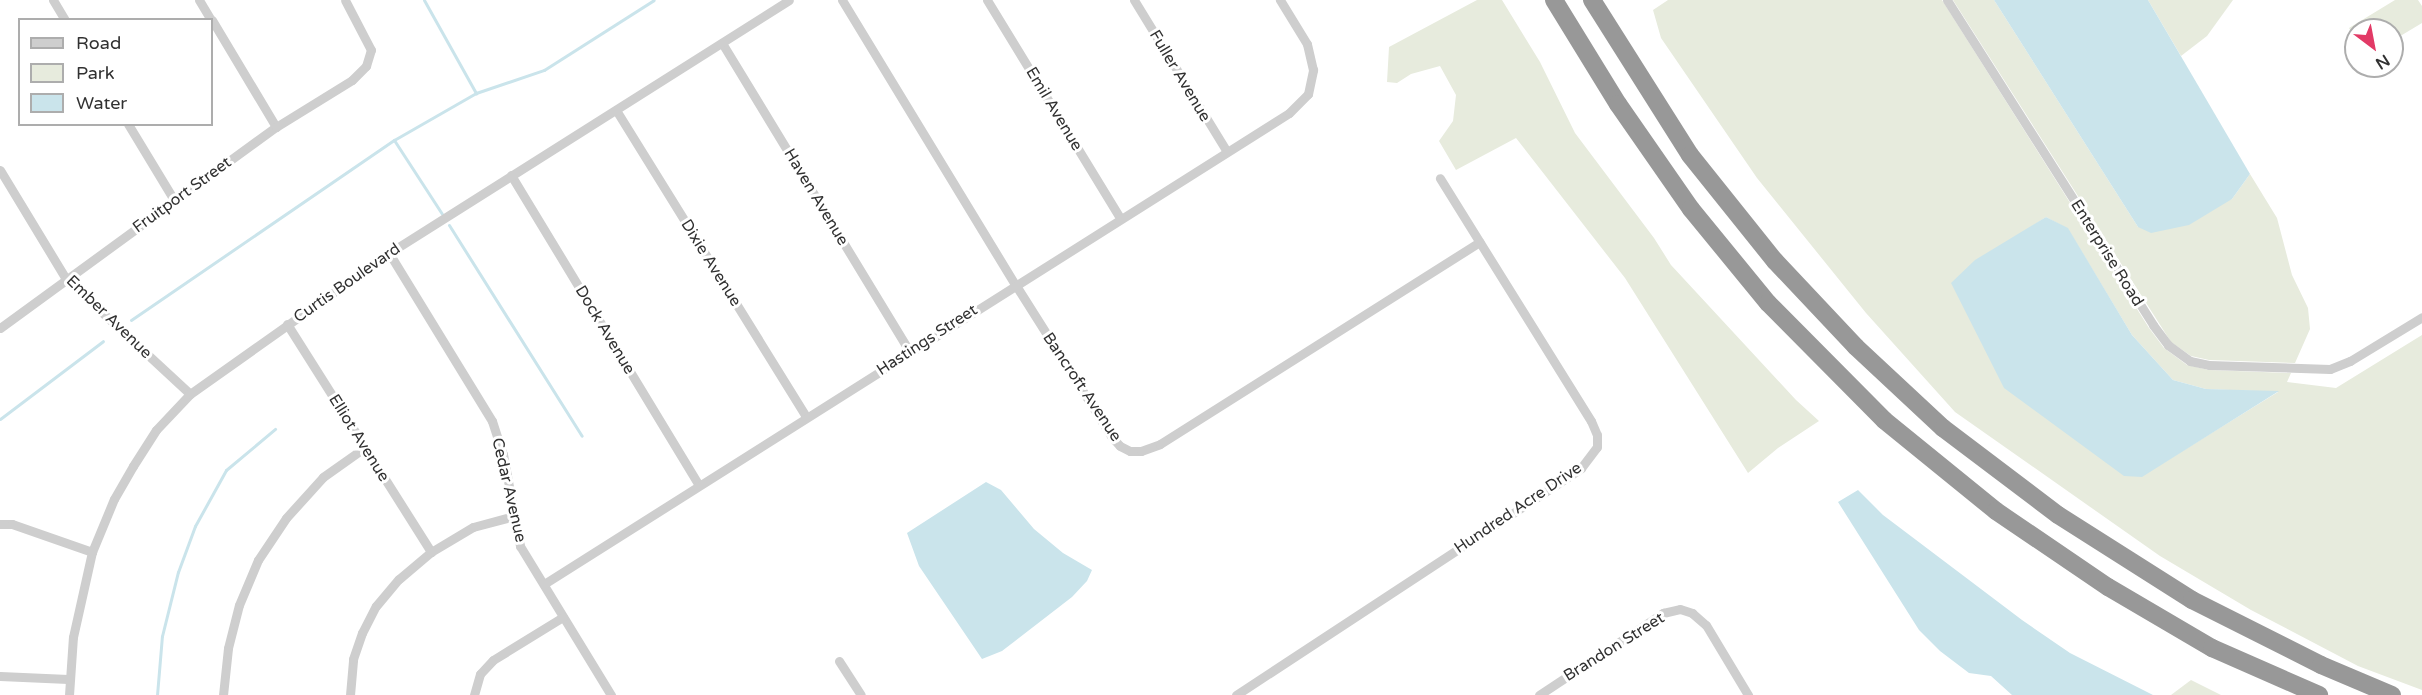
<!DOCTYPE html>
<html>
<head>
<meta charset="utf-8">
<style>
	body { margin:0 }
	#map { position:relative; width:2422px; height:695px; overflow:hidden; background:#fff; font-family:"Varela Round",sans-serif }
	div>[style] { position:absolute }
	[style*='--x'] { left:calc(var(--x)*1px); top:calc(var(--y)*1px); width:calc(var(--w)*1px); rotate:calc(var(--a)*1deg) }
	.green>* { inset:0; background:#e7ebdd }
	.water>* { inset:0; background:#cae4eb }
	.stream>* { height:3px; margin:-1.5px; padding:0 1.5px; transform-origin:1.5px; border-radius:1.5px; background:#cae4eb }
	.street>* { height:9px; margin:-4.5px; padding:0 4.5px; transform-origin:4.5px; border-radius:4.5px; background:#cecece }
	.highway>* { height:18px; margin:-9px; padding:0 9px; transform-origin:9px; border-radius:9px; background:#989898 }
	span { translate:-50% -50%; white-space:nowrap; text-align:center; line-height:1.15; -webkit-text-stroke:6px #fff; paint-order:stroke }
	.street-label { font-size:16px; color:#313131 }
	.legend { position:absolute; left:18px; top:18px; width:195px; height:108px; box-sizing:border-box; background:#fff; border:2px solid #adadad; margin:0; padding:8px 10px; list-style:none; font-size:18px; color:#313131 }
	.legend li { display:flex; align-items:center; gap:12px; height:30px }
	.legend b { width:30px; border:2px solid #adadad }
	.north { position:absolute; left:2344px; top:18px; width:60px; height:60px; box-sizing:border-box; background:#fff; border:2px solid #adadad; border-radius:50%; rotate:148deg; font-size:16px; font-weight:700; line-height:24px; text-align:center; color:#313131 }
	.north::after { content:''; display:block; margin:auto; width:21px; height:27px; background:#e23a66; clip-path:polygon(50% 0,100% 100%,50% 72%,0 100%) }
</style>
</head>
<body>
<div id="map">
	<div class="green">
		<div style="clip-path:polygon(1477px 0,1502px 0,1540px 62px,1575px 133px,1654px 238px,1671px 265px,1796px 400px,1819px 421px,1778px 448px,1748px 473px,1625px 278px,1516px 138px,1456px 170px,1439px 141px,1453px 121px,1456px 95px,1440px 66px,1411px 74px,1397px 83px,1387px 82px,1389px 47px)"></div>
		<div style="clip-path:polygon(evenodd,1668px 0,1942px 0,2149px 328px,2164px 348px,2187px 365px,2209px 370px,2291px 373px,2287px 382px,2336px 388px,2422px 335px,2422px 690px,2358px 666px,2251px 610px,2160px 556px,1955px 412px,1866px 313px,1757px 178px,1661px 38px,1653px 10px,1668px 0,2046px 217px,2068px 229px,2132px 335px,2173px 380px,2206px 389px,2278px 392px,2142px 476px,2020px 234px,2046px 217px)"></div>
		<div style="clip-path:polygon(1953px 0,1994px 0,2138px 227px,2232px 199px,2250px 174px,2277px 218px,2292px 275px,2308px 308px,2310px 329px,2295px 363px,2209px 360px,2191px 356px,2171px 342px)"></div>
		<div style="clip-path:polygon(2148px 0,2233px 0,2207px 36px,2181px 56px)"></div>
		<div style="clip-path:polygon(2395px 0,2418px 0,2422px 6px,2422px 23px,2392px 41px,2392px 30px,2356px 30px,2356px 40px,2349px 28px)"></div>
		<div style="clip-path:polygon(2191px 680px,2221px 695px,2171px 695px)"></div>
	</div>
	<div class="water">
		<div style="clip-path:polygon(1994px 0,2148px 0,2250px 174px,2232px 199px,2189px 225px,2151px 233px,2138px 227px)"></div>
		<div style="clip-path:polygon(2046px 217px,2068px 228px,2132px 335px,2173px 380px,2206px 389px,2279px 391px,2142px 477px,2124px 476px,2004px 388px,1951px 283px,1975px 260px)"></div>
		<div style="clip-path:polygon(986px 482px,1001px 490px,1034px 529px,1063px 553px,1092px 570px,1087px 581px,1072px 597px,1002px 651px,982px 659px,919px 566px,907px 533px)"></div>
		<div style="clip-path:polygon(1858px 490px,1883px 515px,2022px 620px,2070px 653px,2153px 695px,2012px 695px,1991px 676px,1969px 673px,1940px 651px,1919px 630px,1838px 502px)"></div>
	</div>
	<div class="stream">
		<div style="--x:424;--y:0;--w:107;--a:60.8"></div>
		<div style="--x:394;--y:140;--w:88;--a:57"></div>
		<div style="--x:449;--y:225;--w:249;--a:57.8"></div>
		<div style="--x:131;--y:320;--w:319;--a:-34.4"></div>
		<div style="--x:394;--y:140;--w:95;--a:-29.8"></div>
		<div style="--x:476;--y:93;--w:72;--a:-18.7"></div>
		<div style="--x:544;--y:70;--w:130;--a:-32.5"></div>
		<div style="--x:0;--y:419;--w:129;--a:-37.1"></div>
		<div style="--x:157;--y:695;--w:59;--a:-85.2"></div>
		<div style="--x:162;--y:636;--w:66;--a:-76"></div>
		<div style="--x:178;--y:572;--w:49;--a:-69.7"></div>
		<div style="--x:195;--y:526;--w:64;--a:-61"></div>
		<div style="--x:226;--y:470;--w:64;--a:-39.9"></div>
	</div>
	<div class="street">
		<div style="--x:53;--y:0;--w:23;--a:59"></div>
		<div style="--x:199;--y:0;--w:23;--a:59"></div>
		<div style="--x:842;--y:0;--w:333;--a:58.7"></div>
		<div style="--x:1015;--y:284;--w:180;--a:57.7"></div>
		<div style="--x:1111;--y:436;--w:13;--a:48"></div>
		<div style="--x:1120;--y:446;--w:11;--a:27"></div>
		<div style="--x:1130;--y:451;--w:11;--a:0"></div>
		<div style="--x:1141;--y:451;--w:20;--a:-20"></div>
		<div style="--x:1160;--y:444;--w:378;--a:-32.3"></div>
		<div style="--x:987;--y:0;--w:255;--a:58.6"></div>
		<div style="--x:1134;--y:0;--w:178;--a:58.5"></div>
		<div style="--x:1947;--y:0;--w:385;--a:57.6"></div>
		<div style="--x:2153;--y:325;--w:25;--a:53"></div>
		<div style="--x:2168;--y:345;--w:27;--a:36"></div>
		<div style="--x:2190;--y:361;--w:19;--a:12"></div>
		<div style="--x:2209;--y:365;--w:121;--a:1.9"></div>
		<div style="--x:2330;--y:369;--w:22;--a:-22"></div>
		<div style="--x:2350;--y:361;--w:84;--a:-31.4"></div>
		<div style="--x:212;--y:20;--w:125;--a:59.1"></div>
		<div style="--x:722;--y:43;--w:362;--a:58.7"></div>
		<div style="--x:616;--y:110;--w:361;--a:58.2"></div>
		<div style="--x:128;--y:124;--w:89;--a:58.8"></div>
		<div style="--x:0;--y:170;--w:127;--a:58.8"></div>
		<div style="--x:66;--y:279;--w:169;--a:42.8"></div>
		<div style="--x:511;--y:175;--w:361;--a:58.8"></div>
		<div style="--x:389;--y:253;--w:197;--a:58.5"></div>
		<div style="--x:492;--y:421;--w:35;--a:72"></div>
		<div style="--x:503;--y:454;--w:94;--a:79.5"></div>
		<div style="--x:520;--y:546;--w:175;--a:58.6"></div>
		<div style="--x:287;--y:324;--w:270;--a:57.7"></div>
		<div style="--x:0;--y:328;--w:341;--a:-36.1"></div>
		<div style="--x:276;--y:127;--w:89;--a:-31.7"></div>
		<div style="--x:352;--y:80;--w:20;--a:-45"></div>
		<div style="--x:366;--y:66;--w:17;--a:-73"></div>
		<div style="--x:371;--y:50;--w:56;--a:-117.5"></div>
		<div style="--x:0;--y:524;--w:12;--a:0"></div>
		<div style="--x:12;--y:524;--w:85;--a:19.3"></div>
		<div style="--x:544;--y:584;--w:881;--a:-32.3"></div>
		<div style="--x:1289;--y:113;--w:27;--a:-45"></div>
		<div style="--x:1308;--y:94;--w:25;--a:-78"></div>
		<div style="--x:1313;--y:70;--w:27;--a:-103"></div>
		<div style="--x:1307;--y:44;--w:52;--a:-121.5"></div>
		<div style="--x:839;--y:661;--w:40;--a:57.1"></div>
		<div style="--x:0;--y:676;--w:68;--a:2.5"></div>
		<div style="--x:69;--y:695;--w:58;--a:-86.1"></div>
		<div style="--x:73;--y:637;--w:87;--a:-77.4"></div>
		<div style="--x:92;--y:552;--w:57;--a:-67.5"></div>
		<div style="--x:114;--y:499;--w:38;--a:-60"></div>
		<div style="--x:133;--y:466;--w:43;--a:-57.4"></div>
		<div style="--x:156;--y:430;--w:50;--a:-46.6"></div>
		<div style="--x:190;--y:394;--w:244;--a:-35.3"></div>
		<div style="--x:389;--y:253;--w:473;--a:-32.3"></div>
		<div style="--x:223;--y:695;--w:47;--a:-83.9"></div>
		<div style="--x:228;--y:648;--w:44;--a:-75.7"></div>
		<div style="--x:239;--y:605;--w:49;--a:-67.1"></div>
		<div style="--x:258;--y:560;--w:50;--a:-56.3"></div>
		<div style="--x:286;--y:518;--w:55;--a:-47.9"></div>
		<div style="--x:323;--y:477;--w:50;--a:-35.3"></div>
		<div style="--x:350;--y:695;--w:36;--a:-85"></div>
		<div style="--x:353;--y:659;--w:28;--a:-71"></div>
		<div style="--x:362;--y:633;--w:30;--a:-63"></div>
		<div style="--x:376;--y:606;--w:35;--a:-50"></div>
		<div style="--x:399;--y:579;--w:42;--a:-40.2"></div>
		<div style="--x:431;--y:552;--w:49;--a:-30.8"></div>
		<div style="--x:473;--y:527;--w:42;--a:-15"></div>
		<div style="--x:474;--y:695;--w:22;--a:-74"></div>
		<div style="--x:480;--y:674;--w:19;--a:-47"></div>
		<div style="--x:493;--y:660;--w:82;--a:-31.6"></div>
		<div style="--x:1236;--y:695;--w:413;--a:-33.3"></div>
		<div style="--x:1581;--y:468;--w:26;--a:-53"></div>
		<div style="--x:1597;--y:447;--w:12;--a:-90"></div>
		<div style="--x:1597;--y:435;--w:15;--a:-113"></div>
		<div style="--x:1591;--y:421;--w:286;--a:-121.9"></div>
		<div style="--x:1539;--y:695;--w:149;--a:-33.5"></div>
		<div style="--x:1663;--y:613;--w:17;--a:-13"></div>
		<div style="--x:1680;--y:609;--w:13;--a:18"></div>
		<div style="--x:1692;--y:613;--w:18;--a:41"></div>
		<div style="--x:1706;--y:625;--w:82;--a:59"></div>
	</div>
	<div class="highway">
		<div style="--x:1554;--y:0;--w:122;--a:58.4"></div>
		<div style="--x:1618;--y:104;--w:128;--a:55.2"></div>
		<div style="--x:1691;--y:209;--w:122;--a:50.7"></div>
		<div style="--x:1768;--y:303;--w:165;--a:45.2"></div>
		<div style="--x:1884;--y:420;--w:144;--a:39.1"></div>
		<div style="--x:1996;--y:511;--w:135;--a:34.2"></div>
		<div style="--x:2108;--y:587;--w:121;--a:30.4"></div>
		<div style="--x:2212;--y:648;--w:117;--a:23.7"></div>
		<div style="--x:1592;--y:0;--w:183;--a:57.7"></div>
		<div style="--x:1690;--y:155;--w:136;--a:51.3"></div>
		<div style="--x:1775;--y:261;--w:118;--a:46.7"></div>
		<div style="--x:1856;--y:347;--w:119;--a:43"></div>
		<div style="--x:1943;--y:428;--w:144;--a:37.1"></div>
		<div style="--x:2058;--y:515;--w:159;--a:32.4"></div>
		<div style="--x:2192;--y:600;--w:144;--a:26.7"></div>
		<div style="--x:2321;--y:665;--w:77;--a:22.9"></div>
	</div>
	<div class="street-label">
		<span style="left:1180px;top:76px;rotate:59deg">Fuller Avenue</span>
		<span style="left:1054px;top:109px;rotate:59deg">Emil Avenue</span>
		<span style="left:182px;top:195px;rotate:-36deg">Fruitport Street</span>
		<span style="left:816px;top:197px;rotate:59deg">Haven Avenue</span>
		<span style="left:2107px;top:253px;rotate:58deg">Enterprise Road</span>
		<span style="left:711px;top:263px;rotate:58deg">Dixie Avenue</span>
		<span style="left:347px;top:283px;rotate:-35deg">Curtis Boulevard</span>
		<span style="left:109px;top:317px;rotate:44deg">Ember Avenue</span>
		<span style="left:605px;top:330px;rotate:59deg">Dock Avenue</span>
		<span style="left:927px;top:340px;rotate:-33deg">Hastings Street</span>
		<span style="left:1082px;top:387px;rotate:56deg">Bancroft Avenue</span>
		<span style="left:359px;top:438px;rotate:58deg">Elliot Avenue</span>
		<span style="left:509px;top:490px;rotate:77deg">Cedar Avenue</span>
		<span style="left:1518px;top:508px;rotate:-34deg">Hundred Acre Drive</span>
		<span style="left:1614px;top:647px;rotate:-32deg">Brandon Street</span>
	</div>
	<ul class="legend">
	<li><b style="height:8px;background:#cecece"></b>Road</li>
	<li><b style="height:16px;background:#e7ebdd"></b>Park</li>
	<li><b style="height:16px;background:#cae4eb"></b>Water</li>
	</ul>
	<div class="north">N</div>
</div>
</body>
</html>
